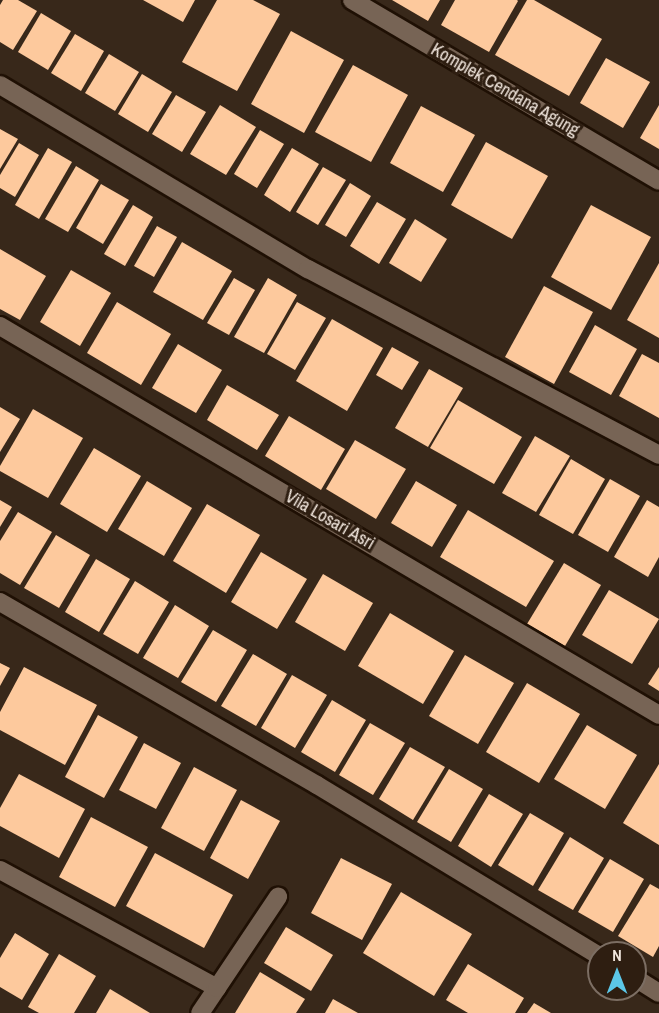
<!DOCTYPE html>
<html>
<head>
<meta charset="utf-8">
<style>
	body { margin:0 }
	#map { position:relative; width:659px; height:1013px; overflow:hidden; background:#38281a; font-family:"Archivo Narrow",sans-serif }
	div>[style] { position:absolute }
	[style*='--x'] { left:calc(var(--x)*1px); top:calc(var(--y)*1px); width:calc(var(--w)*1px); rotate:calc(var(--a)*1deg) }
	.building>* { inset:0; background:#fdc99d }
	.roads { filter:drop-shadow(2px 0 #1f1004) drop-shadow(-2px 0 #1f1004) drop-shadow(0 2px #1f1004) drop-shadow(0 -2px #1f1004) }
	.street>* { height:18px; margin:-9px; padding:0 9px; transform-origin:9px; border-radius:9px; background:#776455 }
	span { translate:-50% -50%; white-space:nowrap; text-align:center; line-height:1.15; -webkit-text-stroke:6px #2e1e11; paint-order:stroke }
	.street-label { font-size:18px; color:#f2e7de }
	.north { position:absolute; left:587px; top:941px; width:60px; height:60px; box-sizing:border-box; background:#2e1e11; border:2px solid #7c6e63; border-radius:50%; rotate:0deg; font-size:16px; font-weight:700; line-height:24px; text-align:center; color:#f2e7de }
	.north::after { content:''; display:block; margin:auto; width:21px; height:27px; background:#5cc7e8; clip-path:polygon(50% 0,100% 100%,50% 72%,0 100%) }
</style>
</head>
<body>
<div id="map">
	<div class="building">
		<div style="clip-path:polygon(3px 0,18px 0,37px 11px,13px 50px,0 42px,0 5px)"></div>
		<div style="clip-path:polygon(143px 0,195px 0,183px 22px)"></div>
		<div style="clip-path:polygon(217px 0,253px 0,280px 14px,237px 91px,182px 62px)"></div>
		<div style="clip-path:polygon(392px 0,440px 0,428px 21px)"></div>
		<div style="clip-path:polygon(455px 0,517px 0,518px 1px,489px 52px,441px 25px)"></div>
		<div style="clip-path:polygon(527px 0,534px 0,602px 39px,569px 96px,495px 55px)"></div>
		<div style="clip-path:polygon(41px 13px,71px 31px,48px 70px,18px 52px)"></div>
		<div style="clip-path:polygon(291px 31px,344px 60px,304px 133px,251px 104px)"></div>
		<div style="clip-path:polygon(75px 34px,104px 51px,81px 91px,51px 73px)"></div>
		<div style="clip-path:polygon(109px 54px,139px 72px,115px 111px,85px 93px)"></div>
		<div style="clip-path:polygon(606px 58px,650px 82px,623px 128px,580px 103px)"></div>
		<div style="clip-path:polygon(353px 65px,408px 95px,371px 162px,315px 132px)"></div>
		<div style="clip-path:polygon(142px 74px,172px 92px,148px 132px,118px 114px)"></div>
		<div style="clip-path:polygon(176px 95px,206px 112px,182px 152px,152px 134px)"></div>
		<div style="clip-path:polygon(220px 105px,256px 127px,226px 175px,190px 154px)"></div>
		<div style="clip-path:polygon(659px 105px,659px 149px,640px 138px)"></div>
		<div style="clip-path:polygon(421px 106px,475px 135px,443px 192px,390px 163px)"></div>
		<div style="clip-path:polygon(0 129px,18px 139px,0 169px)"></div>
		<div style="clip-path:polygon(260px 130px,284px 144px,257px 188px,234px 174px)"></div>
		<div style="clip-path:polygon(486px 142px,548px 176px,512px 239px,451px 205px)"></div>
		<div style="clip-path:polygon(19px 143px,39px 155px,15px 197px,0 188px,0 175px)"></div>
		<div style="clip-path:polygon(48px 148px,72px 162px,39px 219px,15px 205px)"></div>
		<div style="clip-path:polygon(292px 148px,319px 164px,290px 212px,264px 195px)"></div>
		<div style="clip-path:polygon(76px 166px,99px 180px,68px 232px,45px 219px)"></div>
		<div style="clip-path:polygon(323px 167px,346px 180px,318px 225px,296px 212px)"></div>
		<div style="clip-path:polygon(350px 183px,371px 196px,346px 237px,325px 225px)"></div>
		<div style="clip-path:polygon(101px 184px,129px 200px,103px 244px,76px 228px)"></div>
		<div style="clip-path:polygon(377px 202px,406px 219px,379px 264px,350px 246px)"></div>
		<div style="clip-path:polygon(133px 205px,153px 217px,125px 266px,104px 254px)"></div>
		<div style="clip-path:polygon(591px 205px,651px 237px,611px 310px,551px 277px)"></div>
		<div style="clip-path:polygon(415px 219px,447px 239px,421px 282px,389px 263px)"></div>
		<div style="clip-path:polygon(157px 226px,177px 237px,154px 277px,134px 266px)"></div>
		<div style="clip-path:polygon(182px 242px,232px 271px,203px 320px,153px 292px)"></div>
		<div style="clip-path:polygon(0 249px,46px 276px,20px 320px,0 309px)"></div>
		<div style="clip-path:polygon(659px 263px,659px 338px,627px 320px)"></div>
		<div style="clip-path:polygon(71px 270px,111px 293px,80px 346px,40px 322px)"></div>
		<div style="clip-path:polygon(234px 278px,255px 290px,229px 335px,207px 323px)"></div>
		<div style="clip-path:polygon(268px 278px,297px 295px,264px 353px,234px 337px)"></div>
		<div style="clip-path:polygon(544px 286px,593px 312px,554px 384px,505px 357px)"></div>
		<div style="clip-path:polygon(117px 302px,171px 334px,141px 385px,87px 353px)"></div>
		<div style="clip-path:polygon(297px 302px,326px 318px,295px 370px,267px 354px)"></div>
		<div style="clip-path:polygon(332px 319px,383px 348px,347px 411px,296px 381px)"></div>
		<div style="clip-path:polygon(595px 325px,637px 349px,611px 395px,569px 372px)"></div>
		<div style="clip-path:polygon(178px 344px,222px 370px,196px 413px,152px 388px)"></div>
		<div style="clip-path:polygon(392px 347px,419px 362px,402px 390px,376px 375px)"></div>
		<div style="clip-path:polygon(642px 354px,659px 363px,659px 418px,619px 396px)"></div>
		<div style="clip-path:polygon(429px 369px,463px 388px,428px 447px,395px 428px)"></div>
		<div style="clip-path:polygon(227px 385px,279px 415px,257px 450px,207px 420px)"></div>
		<div style="clip-path:polygon(458px 400px,522px 437px,494px 484px,430px 448px)"></div>
		<div style="clip-path:polygon(0 407px,20px 419px,0 452px)"></div>
		<div style="clip-path:polygon(33px 409px,83px 438px,48px 498px,0 471px,0 466px)"></div>
		<div style="clip-path:polygon(289px 416px,345px 449px,321px 490px,265px 456px)"></div>
		<div style="clip-path:polygon(535px 436px,570px 456px,536px 512px,502px 493px)"></div>
		<div style="clip-path:polygon(355px 440px,406px 469px,376px 519px,326px 489px)"></div>
		<div style="clip-path:polygon(94px 448px,141px 476px,107px 532px,60px 504px)"></div>
		<div style="clip-path:polygon(571px 459px,605px 479px,573px 534px,539px 515px)"></div>
		<div style="clip-path:polygon(610px 479px,640px 496px,608px 552px,578px 535px)"></div>
		<div style="clip-path:polygon(147px 481px,192px 508px,164px 556px,118px 529px)"></div>
		<div style="clip-path:polygon(416px 481px,457px 505px,432px 547px,391px 523px)"></div>
		<div style="clip-path:polygon(0 500px,12px 507px,0 527px)"></div>
		<div style="clip-path:polygon(647px 500px,659px 507px,659px 557px,648px 577px,614px 557px)"></div>
		<div style="clip-path:polygon(207px 504px,260px 535px,226px 593px,173px 561px)"></div>
		<div style="clip-path:polygon(468px 510px,554px 561px,526px 607px,440px 557px)"></div>
		<div style="clip-path:polygon(18px 512px,52px 532px,20px 585px,0 573px,0 541px)"></div>
		<div style="clip-path:polygon(56px 535px,90px 555px,59px 608px,24px 588px)"></div>
		<div style="clip-path:polygon(261px 552px,307px 579px,277px 629px,231px 602px)"></div>
		<div style="clip-path:polygon(96px 559px,130px 579px,99px 632px,65px 612px)"></div>
		<div style="clip-path:polygon(564px 563px,601px 585px,565px 646px,527px 624px)"></div>
		<div style="clip-path:polygon(323px 574px,373px 603px,345px 651px,295px 622px)"></div>
		<div style="clip-path:polygon(135px 581px,169px 602px,138px 654px,103px 634px)"></div>
		<div style="clip-path:polygon(609px 590px,659px 619px,632px 664px,582px 635px)"></div>
		<div style="clip-path:polygon(175px 605px,209px 626px,178px 678px,143px 658px)"></div>
		<div style="clip-path:polygon(390px 613px,454px 651px,423px 704px,358px 666px)"></div>
		<div style="clip-path:polygon(213px 630px,247px 650px,216px 702px,181px 682px)"></div>
		<div style="clip-path:polygon(253px 654px,287px 674px,256px 726px,221px 706px)"></div>
		<div style="clip-path:polygon(465px 655px,514px 683px,478px 744px,429px 716px)"></div>
		<div style="clip-path:polygon(0 663px,10px 668px,0 686px)"></div>
		<div style="clip-path:polygon(24px 667px,97px 705px,65px 765px,0 730px,0 712px)"></div>
		<div style="clip-path:polygon(659px 667px,659px 691px,648px 684px)"></div>
		<div style="clip-path:polygon(292px 675px,327px 695px,295px 748px,261px 728px)"></div>
		<div style="clip-path:polygon(527px 683px,580px 714px,539px 783px,486px 752px)"></div>
		<div style="clip-path:polygon(332px 700px,366px 720px,335px 772px,301px 752px)"></div>
		<div style="clip-path:polygon(98px 715px,138px 737px,104px 798px,65px 777px)"></div>
		<div style="clip-path:polygon(370px 723px,405px 743px,373px 795px,339px 775px)"></div>
		<div style="clip-path:polygon(587px 725px,637px 755px,605px 809px,554px 779px)"></div>
		<div style="clip-path:polygon(144px 743px,181px 763px,156px 809px,119px 790px)"></div>
		<div style="clip-path:polygon(410px 747px,445px 767px,413px 820px,379px 799px)"></div>
		<div style="clip-path:polygon(659px 764px,659px 845px,623px 823px)"></div>
		<div style="clip-path:polygon(194px 767px,237px 790px,204px 851px,161px 828px)"></div>
		<div style="clip-path:polygon(449px 769px,483px 789px,451px 842px,417px 822px)"></div>
		<div style="clip-path:polygon(19px 774px,85px 809px,59px 858px,0 826px,0 808px)"></div>
		<div style="clip-path:polygon(489px 794px,523px 814px,491px 867px,458px 846px)"></div>
		<div style="clip-path:polygon(241px 800px,280px 821px,248px 879px,210px 858px)"></div>
		<div style="clip-path:polygon(530px 813px,564px 833px,533px 886px,498px 865px)"></div>
		<div style="clip-path:polygon(91px 817px,148px 847px,115px 907px,59px 877px)"></div>
		<div style="clip-path:polygon(570px 837px,604px 858px,573px 910px,538px 890px)"></div>
		<div style="clip-path:polygon(155px 853px,233px 895px,204px 948px,126px 906px)"></div>
		<div style="clip-path:polygon(341px 858px,392px 884px,362px 940px,311px 913px)"></div>
		<div style="clip-path:polygon(610px 859px,644px 879px,613px 932px,578px 912px)"></div>
		<div style="clip-path:polygon(650px 884px,659px 889px,659px 946px,653px 957px,618px 936px)"></div>
		<div style="clip-path:polygon(401px 892px,472px 934px,434px 996px,363px 953px)"></div>
		<div style="clip-path:polygon(286px 927px,333px 955px,311px 991px,264px 963px)"></div>
		<div style="clip-path:polygon(15px 933px,49px 954px,22px 1000px,0 987px,0 958px)"></div>
		<div style="clip-path:polygon(59px 954px,96px 976px,74px 1013px,39px 1013px,28px 1007px)"></div>
		<div style="clip-path:polygon(468px 964px,524px 998px,515px 1013px,468px 1013px,446px 1000px)"></div>
		<div style="clip-path:polygon(260px 972px,305px 999px,296px 1013px,235px 1013px)"></div>
		<div style="clip-path:polygon(110px 989px,150px 1013px,96px 1013px)"></div>
		<div style="clip-path:polygon(333px 999px,358px 1013px,325px 1013px)"></div>
		<div style="clip-path:polygon(534px 1003px,551px 1013px,527px 1013px)"></div>
	</div>
	<div class="roads">
		<div class="street">
			<div style="--x:352;--y:0;--w:356;--a:30.5"></div>
			<div style="--x:0;--y:85;--w:359;--a:30.9"></div>
			<div style="--x:308;--y:269;--w:397;--a:27.9"></div>
			<div style="--x:0;--y:326;--w:765;--a:30.55"></div>
			<div style="--x:0;--y:602;--w:366;--a:30"></div>
			<div style="--x:317;--y:785;--w:330;--a:31.2"></div>
			<div style="--x:0;--y:870;--w:247;--a:28.5"></div>
			<div style="--x:217;--y:988;--w:30;--a:124"></div>
			<div style="--x:635;--y:978;--w:28;--a:32"></div>
			<div style="--x:217;--y:988;--w:110;--a:-56.2"></div>
		</div>
	</div>
	<div class="street-label">
		<span style="left:505px;top:90px;rotate:30deg">Komplek Cendana Agung</span>
		<span style="left:330px;top:520px;rotate:30deg">Vila Losari Asri</span>
	</div>
	<div class="north">N</div>
</div>
</body>
</html>
